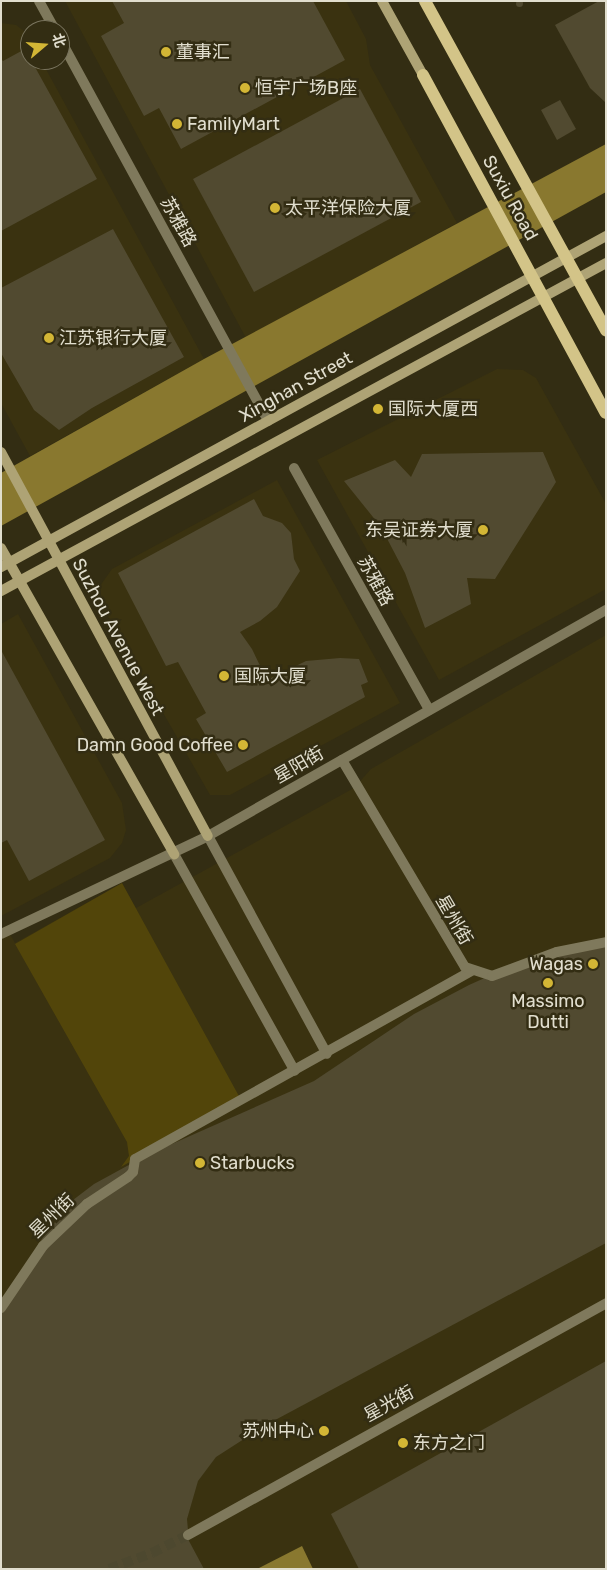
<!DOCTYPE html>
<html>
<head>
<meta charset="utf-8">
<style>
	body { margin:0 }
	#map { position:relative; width:607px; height:1570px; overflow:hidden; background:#332d13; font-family:Rubik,"Noto Sans SC",sans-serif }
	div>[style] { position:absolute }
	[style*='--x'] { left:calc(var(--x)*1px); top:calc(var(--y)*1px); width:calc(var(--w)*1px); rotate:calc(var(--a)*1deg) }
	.built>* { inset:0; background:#3a3210 }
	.green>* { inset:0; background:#52450a }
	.water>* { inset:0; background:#89782f }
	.building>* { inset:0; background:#514a30 }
	.round { border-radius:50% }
	.tertiary-tunnel>* { height:10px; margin-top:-5px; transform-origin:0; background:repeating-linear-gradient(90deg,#4d482f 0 10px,transparent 0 15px) }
	.pedestrian>* { height:10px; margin:-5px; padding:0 5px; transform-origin:5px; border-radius:5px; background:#7f795c }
	.tertiary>* { height:10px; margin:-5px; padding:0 5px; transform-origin:5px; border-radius:5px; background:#7f795c }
	.secondary>* { height:10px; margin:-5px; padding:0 5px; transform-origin:5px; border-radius:5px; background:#aea375 }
	.primary>* { height:12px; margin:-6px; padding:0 6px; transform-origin:6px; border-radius:6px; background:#d3c488 }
	.dots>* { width:14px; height:14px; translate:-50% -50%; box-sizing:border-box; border:2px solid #332d13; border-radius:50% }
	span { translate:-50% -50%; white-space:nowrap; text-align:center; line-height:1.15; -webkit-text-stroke:5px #332d13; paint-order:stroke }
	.poi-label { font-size:18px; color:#e1dece }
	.left { translate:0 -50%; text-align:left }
	.right { translate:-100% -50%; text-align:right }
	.street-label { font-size:18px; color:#e1dece }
	.frame { position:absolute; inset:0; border:2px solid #e1dece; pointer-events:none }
	.north { position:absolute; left:20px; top:20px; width:50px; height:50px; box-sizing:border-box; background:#332d13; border:1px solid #79745e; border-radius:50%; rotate:72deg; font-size:14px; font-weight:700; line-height:20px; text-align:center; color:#e1dece }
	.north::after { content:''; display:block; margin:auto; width:18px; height:22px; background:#d3b635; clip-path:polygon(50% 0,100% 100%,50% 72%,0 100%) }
</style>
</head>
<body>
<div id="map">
	<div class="built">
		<div style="clip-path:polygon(65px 1px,346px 1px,366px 39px,370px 65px,457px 223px,246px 338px)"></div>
		<div style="clip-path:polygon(1px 23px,16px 25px,25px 32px,30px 41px,30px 60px,41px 60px,204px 359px,30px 456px,1px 403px)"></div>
		<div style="clip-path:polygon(497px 369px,523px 370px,536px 378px,606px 504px,606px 589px,439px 680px,317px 460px)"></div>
		<div style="clip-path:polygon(277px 480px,400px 703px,230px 795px,210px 795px,102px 606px,100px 586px,112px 569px)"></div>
		<div style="clip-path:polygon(18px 614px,122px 803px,126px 830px,122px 843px,110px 858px,1px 916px,1px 624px)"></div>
		<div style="clip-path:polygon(606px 635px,606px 1569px,1px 1569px,1px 932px,7px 929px,15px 943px,122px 883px,136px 908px,354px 788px,371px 769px)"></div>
	</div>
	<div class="green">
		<div style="clip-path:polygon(122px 883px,240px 1098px,121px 1167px,129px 1156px,127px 1142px,15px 944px)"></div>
	</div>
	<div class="water">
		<div style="clip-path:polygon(606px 144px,606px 192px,1px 526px,1px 473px,204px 359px)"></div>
		<div style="clip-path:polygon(302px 1546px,313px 1569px,259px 1568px)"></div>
	</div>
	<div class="building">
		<div class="round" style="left:515.5px;top:-0.5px;width:7px;height:7px"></div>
		<div style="clip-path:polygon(112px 1px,313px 1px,345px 60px,181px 149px,159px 108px,144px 116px,101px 36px,124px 23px)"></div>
		<div style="clip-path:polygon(599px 1px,606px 1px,606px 103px,590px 88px,555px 25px)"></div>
		<div style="clip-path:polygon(25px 49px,97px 179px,1px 231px,1px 59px,3px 61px)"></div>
		<div style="clip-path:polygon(360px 89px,421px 202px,254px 292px,193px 179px)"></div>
		<div style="clip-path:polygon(560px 100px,576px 129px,557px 140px,541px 110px)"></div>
		<div style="clip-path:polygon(113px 229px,184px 357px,92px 408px,59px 430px,34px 410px,1px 353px,1px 288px)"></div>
		<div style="clip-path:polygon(543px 452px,556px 482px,495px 579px,467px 578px,471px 604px,425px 628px,405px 573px,381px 527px,344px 481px,395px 460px,411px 477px,422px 454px)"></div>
		<div style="clip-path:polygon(254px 499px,263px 516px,282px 523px,291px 533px,294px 559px,300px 571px,277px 607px,260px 621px,240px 632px,252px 649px,267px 680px,306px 661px,340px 658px,359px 659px,368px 682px,361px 685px,365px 697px,227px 772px,196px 719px,206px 713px,178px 662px,166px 666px,118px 573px)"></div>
		<div style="clip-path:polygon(1px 650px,105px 840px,29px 881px,7px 840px,1px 843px)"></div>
		<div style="clip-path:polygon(606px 943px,606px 1243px,264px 1426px,216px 1457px,198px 1481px,187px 1519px,189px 1541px,204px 1569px,1px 1569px,1px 1306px,43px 1237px,73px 1200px,94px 1184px,147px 1155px,314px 1081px,414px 1014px,469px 985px,509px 967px)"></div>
		<div style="clip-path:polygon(606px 1361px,606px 1569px,359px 1569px,331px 1514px)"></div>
	</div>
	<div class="tertiary-tunnel">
		<div style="--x:109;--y:1569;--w:46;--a:-20.4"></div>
		<div style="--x:152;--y:1553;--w:40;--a:-26.6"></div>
	</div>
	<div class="pedestrian">
		<div style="--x:294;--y:468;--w:277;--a:60.8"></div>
		<div style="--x:208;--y:836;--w:248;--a:61.4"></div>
		<div style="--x:174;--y:854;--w:248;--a:60.9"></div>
		<div style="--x:135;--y:1159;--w:386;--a:-29.2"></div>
	</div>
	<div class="tertiary">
		<div style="--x:39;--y:1;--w:33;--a:61"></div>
		<div style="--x:60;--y:39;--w:435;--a:61.4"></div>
		<div style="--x:342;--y:760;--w:241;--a:59.3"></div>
		<div style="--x:465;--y:967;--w:28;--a:18"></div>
		<div style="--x:492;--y:976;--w:69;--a:-20.3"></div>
		<div style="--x:557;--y:952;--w:50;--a:-11.5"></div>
		<div style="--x:1;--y:934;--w:229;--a:-25.3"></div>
		<div style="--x:208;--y:836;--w:458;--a:-29.6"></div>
		<div style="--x:1;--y:1308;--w:75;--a:-55.9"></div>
		<div style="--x:43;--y:1246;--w:61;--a:-43.7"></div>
		<div style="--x:87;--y:1204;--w:49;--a:-33.4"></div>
		<div style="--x:128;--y:1177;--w:7;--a:-45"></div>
		<div style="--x:133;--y:1172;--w:13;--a:-81"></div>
		<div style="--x:188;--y:1535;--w:478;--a:-29"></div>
	</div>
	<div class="secondary">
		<div style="--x:382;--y:1;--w:85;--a:61"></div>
		<div style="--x:1;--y:452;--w:436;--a:61.7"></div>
		<div style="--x:1;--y:548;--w:352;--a:60.5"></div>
		<div style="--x:1;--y:567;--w:690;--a:-28.68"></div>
		<div style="--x:1;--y:591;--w:688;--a:-28.46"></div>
	</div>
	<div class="primary">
		<div style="--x:425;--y:1;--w:376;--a:61.2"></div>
		<div style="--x:423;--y:75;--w:384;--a:61.6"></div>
	</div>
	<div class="dots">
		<div style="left:166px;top:52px;background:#d3b635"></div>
		<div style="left:245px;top:88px;background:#d3b635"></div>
		<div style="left:177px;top:124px;background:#d3b635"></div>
		<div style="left:275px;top:208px;background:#d3b635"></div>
		<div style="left:49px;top:338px;background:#d3b635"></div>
		<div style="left:378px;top:409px;background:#d3b635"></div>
		<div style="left:483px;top:530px;background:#d3b635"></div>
		<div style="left:224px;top:676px;background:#d3b635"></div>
		<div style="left:243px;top:745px;background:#d3b635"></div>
		<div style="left:593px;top:964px;background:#d3b635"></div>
		<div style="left:548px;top:983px;background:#d3b635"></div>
		<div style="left:200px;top:1163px;background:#d3b635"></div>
		<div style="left:324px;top:1431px;background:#d3b635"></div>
		<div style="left:403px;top:1443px;background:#d3b635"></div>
	</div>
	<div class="poi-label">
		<span class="left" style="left:176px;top:52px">董事汇</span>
		<span class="left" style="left:255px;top:88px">恒宇广场B座</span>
		<span class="left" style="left:187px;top:124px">FamilyMart</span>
		<span class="left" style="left:285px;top:208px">太平洋保险大厦</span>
		<span class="left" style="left:59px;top:338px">江苏银行大厦</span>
		<span class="left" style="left:388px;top:409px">国际大厦西</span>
		<span class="right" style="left:473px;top:530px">东吴证券大厦</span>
		<span class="left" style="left:234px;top:676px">国际大厦</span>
		<span class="right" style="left:233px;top:745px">Damn Good Coffee</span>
		<span class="right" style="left:583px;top:964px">Wagas</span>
		<span style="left:548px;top:1012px">Massimo<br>Dutti</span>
		<span class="left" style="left:210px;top:1163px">Starbucks</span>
		<span class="right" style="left:314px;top:1431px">苏州中心</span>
		<span class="left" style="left:413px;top:1443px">东方之门</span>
	</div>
	<div class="street-label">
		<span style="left:510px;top:198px;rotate:61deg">Suxiu Road</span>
		<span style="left:178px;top:222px;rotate:61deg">苏雅路</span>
		<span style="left:296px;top:387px;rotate:-29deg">Xinghan Street</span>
		<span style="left:375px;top:581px;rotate:61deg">苏雅路</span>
		<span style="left:118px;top:637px;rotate:62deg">Suzhou Avenue West</span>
		<span style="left:299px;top:765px;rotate:-30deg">星阳街</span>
		<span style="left:454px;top:920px;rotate:60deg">星州街</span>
		<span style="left:52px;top:1216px;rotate:-44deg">星州街</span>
		<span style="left:389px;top:1404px;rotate:-29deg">星光街</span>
	</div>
	<div class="frame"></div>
	<div class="north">北</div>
</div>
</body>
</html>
